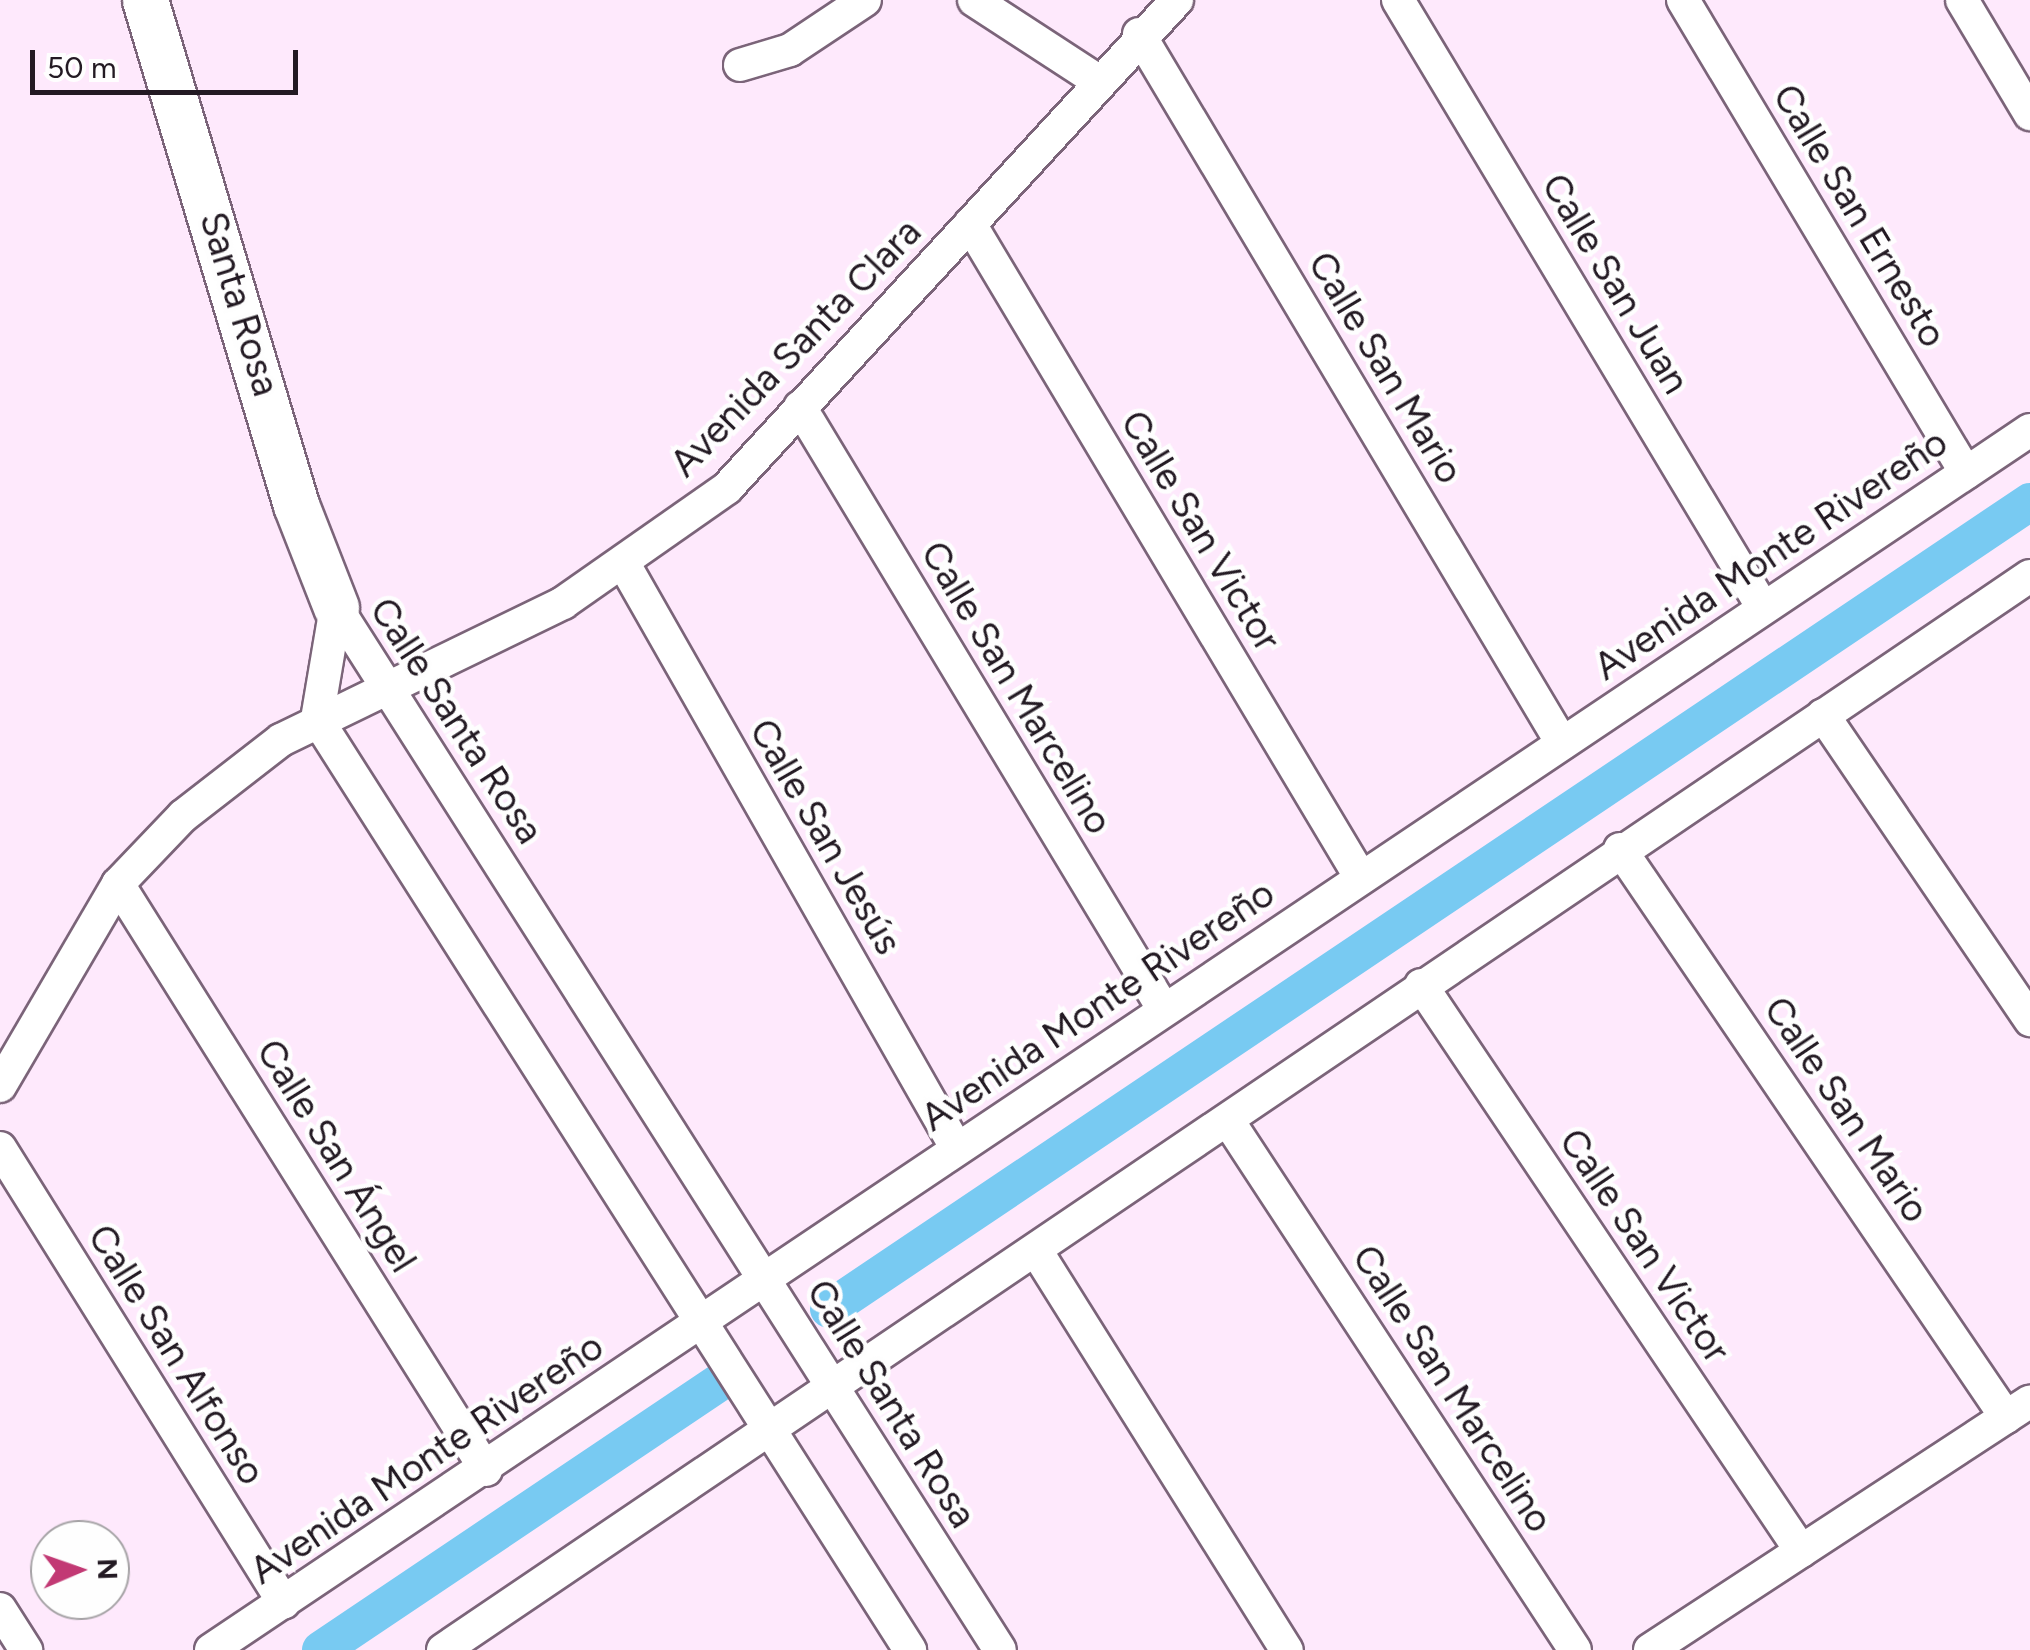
<!DOCTYPE html>
<html>
<head>
<meta charset="utf-8">
<style>
	body { margin:0 }
	#map { position:relative; width:2030px; height:1650px; overflow:hidden; background:#fee9fc; font-family:Figtree,sans-serif }
	div>[style] { position:absolute }
	[style*='--x'] { left:calc(var(--x)*1px); top:calc(var(--y)*1px); width:calc(var(--w)*1px); rotate:calc(var(--a)*1deg) }
	.canal>* { height:38px; margin:-19px; padding:0 19px; transform-origin:19px; border-radius:19px; background:#78caf2 }
	.roads { filter:drop-shadow(2px 0 #7b6479) drop-shadow(-2px 0 #7b6479) drop-shadow(0 2px #7b6479) drop-shadow(0 -2px #7b6479) }
	.street>* { height:32px; margin:-16px; padding:0 16px; transform-origin:16px; border-radius:16px; background:#fff }
	.secondary>* { height:45px; margin:-22.5px; padding:0 22.5px; transform-origin:22.5px; border-radius:22.5px; background:#fff }
	span { translate:-50% -50%; white-space:nowrap; text-align:center; line-height:1.15; -webkit-text-stroke:9px #fefefe; paint-order:stroke }
	.street-label { font-size:38px; color:#231a23 }
	.north { position:absolute; left:30px; top:1520px; width:100px; height:100px; box-sizing:border-box; background:#fefefe; border:2px solid #a6a3a6; border-radius:50%; rotate:88deg; font-size:28px; font-weight:700; line-height:40px; text-align:center; color:#231a23 }
	.north::after { content:''; display:block; margin:auto; width:35px; height:45px; background:#c23974; clip-path:polygon(50% 0,100% 100%,50% 72%,0 100%) }
	.scale { position:absolute; left:30px; top:50px; width:268px; height:45px; box-sizing:border-box; border:5px solid #231a23; border-top:0; padding-left:12px; font-size:30px; line-height:35px; white-space:nowrap; color:#231a23; -webkit-text-stroke:8px #fefefe; paint-order:stroke }
</style>
</head>
<body>
<div id="map">
	<div class="canal">
		<div style="--x:829;--y:1309;--w:1447;--a:-33.9"></div>
		<div style="--x:321;--y:1650;--w:477;--a:-33.9"></div>
	</div>
	<div class="roads">
		<div class="street">
			<div style="--x:974;--y:0;--w:145;--a:33.1"></div>
			<div style="--x:1398;--y:0;--w:709;--a:59.02"></div>
			<div style="--x:1683;--y:0;--w:551;--a:59.11"></div>
			<div style="--x:1962;--y:0;--w:133;--a:59.2"></div>
			<div style="--x:1139;--y:34;--w:826;--a:59.18"></div>
			<div style="--x:740;--y:65;--w:52;--a:-16.7"></div>
			<div style="--x:790;--y:50;--w:90;--a:-33.7"></div>
			<div style="--x:970;--y:224;--w:762;--a:59.13"></div>
			<div style="--x:800;--y:407;--w:704;--a:58.88"></div>
			<div style="--x:624;--y:564;--w:673;--a:60.35"></div>
			<div style="--x:336;--y:607;--w:1236;--a:57.52"></div>
			<div style="--x:336;--y:607;--w:114;--a:99.6"></div>
			<div style="--x:317;--y:719;--w:1104;--a:57.5"></div>
			<div style="--x:1823;--y:715;--w:369;--a:55.8"></div>
			<div style="--x:1620;--y:849;--w:687;--a:55.8"></div>
			<div style="--x:118;--y:884;--w:692;--a:57.87"></div>
			<div style="--x:1421;--y:985;--w:682;--a:56.12"></div>
			<div style="--x:0;--y:1086;--w:234;--a:-59.7"></div>
			<div style="--x:118;--y:884;--w:94;--a:-46.3"></div>
			<div style="--x:183;--y:816;--w:124;--a:-37.8"></div>
			<div style="--x:281;--y:740;--w:314;--a:-25.9"></div>
			<div style="--x:563;--y:603;--w:200;--a:-35"></div>
			<div style="--x:727;--y:488;--w:664;--a:-47.32"></div>
			<div style="--x:1229;--y:1122;--w:631;--a:56.76"></div>
			<div style="--x:0;--y:1148;--w:536;--a:58.03"></div>
			<div style="--x:1037;--y:1252;--w:470;--a:57.9"></div>
			<div style="--x:0;--y:1609;--w:49;--a:57.6"></div>
			<div style="--x:211;--y:1650;--w:2190;--a:-33.85"></div>
			<div style="--x:443;--y:1650;--w:1916;--a:-34.09"></div>
			<div style="--x:1650;--y:1650;--w:454;--a:-33.2"></div>
		</div>
		<div class="secondary">
			<div style="--x:145;--y:0;--w:527;--a:73.35"></div>
			<div style="--x:296;--y:505;--w:110;--a:68.6"></div>
		</div>
	</div>
	<div class="street-label">
		<span style="left:1859px;top:216px;rotate:59deg">Calle San Ernesto</span>
		<span style="left:1615px;top:284px;rotate:59deg">Calle San Juan</span>
		<span style="left:239px;top:304px;rotate:73deg">Santa Rosa</span>
		<span style="left:796px;top:348px;rotate:-46deg">Avenida Santa Clara</span>
		<span style="left:1385px;top:368px;rotate:59deg">Calle San Mario</span>
		<span style="left:1200px;top:531px;rotate:59deg">Calle San Victor</span>
		<span style="left:1771px;top:555px;rotate:-34deg">Avenida Monte Rivereño</span>
		<span style="left:1016px;top:688px;rotate:59deg">Calle San Marcelino</span>
		<span style="left:456px;top:721px;rotate:57deg">Calle Santa Rosa</span>
		<span style="left:825px;top:837px;rotate:60deg">Calle San Jesús</span>
		<span style="left:1098px;top:1006px;rotate:-34deg">Avenida Monte Rivereño</span>
		<span style="left:1846px;top:1110px;rotate:56deg">Calle San Mario</span>
		<span style="left:336px;top:1156px;rotate:58deg">Calle San Ángel</span>
		<span style="left:1644px;top:1246px;rotate:56deg">Calle San Victor</span>
		<span style="left:176px;top:1355px;rotate:58deg">Calle San Alfonso</span>
		<span style="left:1452px;top:1389px;rotate:57deg">Calle San Marcelino</span>
		<span style="left:891px;top:1404px;rotate:58deg">Calle Santa Rosa</span>
		<span style="left:427px;top:1459px;rotate:-34deg">Avenida Monte Rivereño</span>
	</div>
	<div class="north">N</div>
	<div class="scale">50 m</div>
</div>
</body>
</html>
